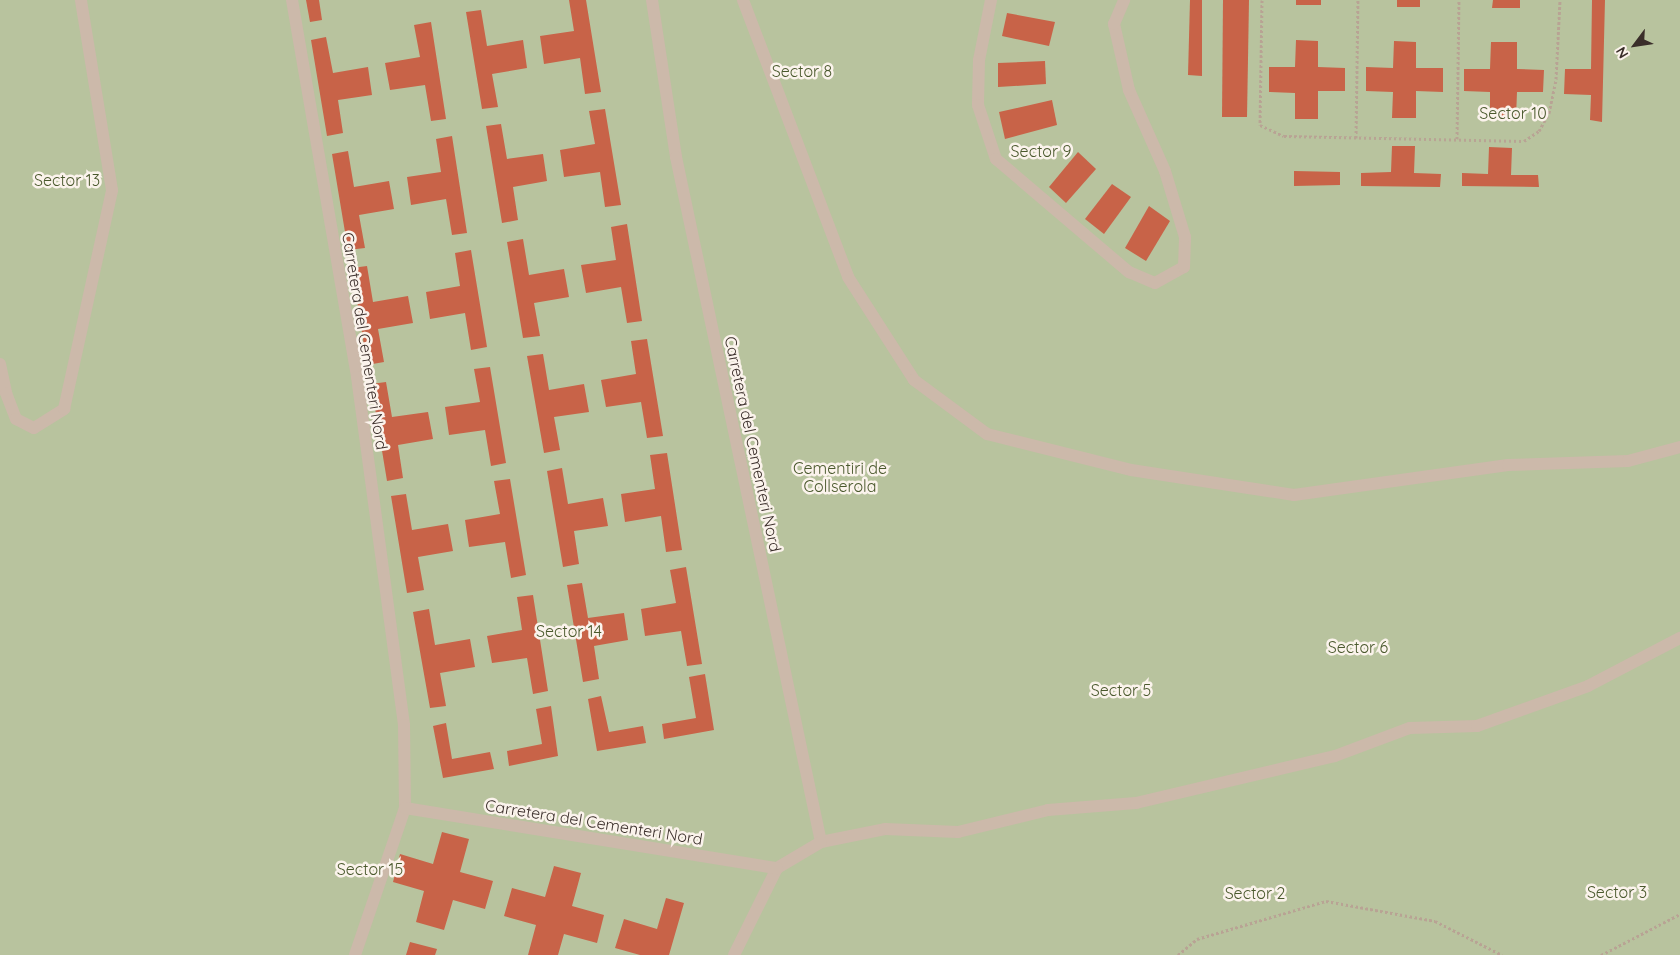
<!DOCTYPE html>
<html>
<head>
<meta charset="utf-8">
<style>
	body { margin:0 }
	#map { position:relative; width:1680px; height:955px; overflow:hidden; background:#f4e9df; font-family:Quicksand,sans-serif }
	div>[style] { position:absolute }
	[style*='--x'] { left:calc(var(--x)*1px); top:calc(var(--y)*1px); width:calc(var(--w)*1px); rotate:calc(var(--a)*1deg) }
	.green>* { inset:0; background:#b8c39e }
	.building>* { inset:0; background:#c86348 }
	.path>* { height:3px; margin-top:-1.5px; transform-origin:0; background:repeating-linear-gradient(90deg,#b8a394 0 2.5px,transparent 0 5px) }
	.service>* { height:12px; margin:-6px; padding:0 6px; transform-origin:6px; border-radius:6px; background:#ccb9aa }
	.minor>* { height:12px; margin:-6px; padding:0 6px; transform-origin:6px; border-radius:6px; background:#ccb9aa }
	span { translate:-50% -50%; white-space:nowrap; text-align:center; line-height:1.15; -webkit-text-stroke:5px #fbf3ec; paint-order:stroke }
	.park-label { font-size:16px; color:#4a592d }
	.street-label { font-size:16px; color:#3a2e2a }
	.north { position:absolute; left:1610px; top:20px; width:50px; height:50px; -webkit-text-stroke:4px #fbf3ec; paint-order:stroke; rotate:239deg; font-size:14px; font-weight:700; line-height:20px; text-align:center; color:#3a2e2a }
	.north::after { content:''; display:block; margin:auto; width:18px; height:22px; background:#3a2e2a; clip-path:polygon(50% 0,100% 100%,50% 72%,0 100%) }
</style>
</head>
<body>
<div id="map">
	<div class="green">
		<div style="clip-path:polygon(0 0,1680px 0,1680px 955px,0 955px)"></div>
	</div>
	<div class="building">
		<div style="clip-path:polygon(306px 0,319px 0,322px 20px,310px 22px)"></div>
		<div style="clip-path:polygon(569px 0,586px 0,601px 92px,585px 94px,580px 58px,544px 64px,540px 36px,574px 31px)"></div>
		<div style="clip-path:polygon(1190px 0,1202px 0,1202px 76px,1188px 75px)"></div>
		<div style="clip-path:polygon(1223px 0,1249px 0,1247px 117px,1222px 117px)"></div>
		<div style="clip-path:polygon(1296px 0,1321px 0,1321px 5px,1296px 5px)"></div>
		<div style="clip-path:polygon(1397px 0,1420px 0,1420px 7px,1397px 7px)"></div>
		<div style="clip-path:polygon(1493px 0,1520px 0,1520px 8px,1492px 8px)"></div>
		<div style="clip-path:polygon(1592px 0,1605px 0,1602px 122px,1590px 120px,1591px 95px,1564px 94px,1565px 69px,1591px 69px)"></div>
		<div style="clip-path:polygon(481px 10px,487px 46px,523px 40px,527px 68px,492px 74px,498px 107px,482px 109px,466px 12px)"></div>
		<div style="clip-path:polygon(1007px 13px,1055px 22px,1049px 46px,1002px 36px)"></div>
		<div style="clip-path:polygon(431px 22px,446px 119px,431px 121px,425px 85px,390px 90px,385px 63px,420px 57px,414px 25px)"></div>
		<div style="clip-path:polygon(326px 37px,333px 73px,368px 67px,372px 95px,338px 100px,343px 133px,327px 136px,311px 40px)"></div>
		<div style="clip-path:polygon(1296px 40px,1318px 41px,1318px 67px,1345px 68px,1345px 91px,1318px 91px,1318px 119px,1295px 119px,1295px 93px,1269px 92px,1269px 67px,1295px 67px)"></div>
		<div style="clip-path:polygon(1394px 41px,1416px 42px,1416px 68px,1443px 68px,1443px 92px,1416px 91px,1416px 118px,1392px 118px,1393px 92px,1366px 91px,1366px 67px,1393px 68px)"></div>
		<div style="clip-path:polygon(1491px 42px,1517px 42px,1517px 69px,1544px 70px,1543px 92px,1517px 92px,1516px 118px,1490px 118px,1490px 92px,1464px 91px,1464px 69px,1490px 69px)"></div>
		<div style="clip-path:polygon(1045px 61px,1046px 84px,998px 87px,998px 63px)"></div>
		<div style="clip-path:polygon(1052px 100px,1057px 125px,1005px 139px,999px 112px)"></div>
		<div style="clip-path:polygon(605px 109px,621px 205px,605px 207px,600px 172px,564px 177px,560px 150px,595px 144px,589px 111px)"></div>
		<div style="clip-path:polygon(501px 124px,507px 159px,543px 154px,547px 181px,513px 187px,518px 220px,502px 223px,486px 126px)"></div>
		<div style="clip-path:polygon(452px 136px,467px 233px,452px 235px,446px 199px,411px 205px,407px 177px,441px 172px,436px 139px)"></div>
		<div style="clip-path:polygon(1392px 146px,1415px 146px,1414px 173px,1441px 174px,1440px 187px,1361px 186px,1361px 173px,1391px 172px)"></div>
		<div style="clip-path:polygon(1489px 147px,1512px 148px,1511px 175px,1538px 175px,1539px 187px,1462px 186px,1462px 173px,1488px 174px)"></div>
		<div style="clip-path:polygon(348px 151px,354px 187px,389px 181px,394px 209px,359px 215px,365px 248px,348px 250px,332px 154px)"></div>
		<div style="clip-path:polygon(1078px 152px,1096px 169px,1066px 203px,1049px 187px)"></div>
		<div style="clip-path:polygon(1294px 171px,1340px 172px,1340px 185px,1294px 186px)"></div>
		<div style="clip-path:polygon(1112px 184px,1131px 197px,1104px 234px,1085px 219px)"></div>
		<div style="clip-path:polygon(1149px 206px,1170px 221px,1146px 261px,1125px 248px)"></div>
		<div style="clip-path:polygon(627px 224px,642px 321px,627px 323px,621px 287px,586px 293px,581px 265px,616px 260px,611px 227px)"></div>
		<div style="clip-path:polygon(523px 239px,529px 275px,564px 269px,569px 297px,534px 303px,540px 336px,523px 338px,507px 242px)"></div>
		<div style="clip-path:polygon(471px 250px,487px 347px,471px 350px,465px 313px,430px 319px,426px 292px,460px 286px,455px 253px)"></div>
		<div style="clip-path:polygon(367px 266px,373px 302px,408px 296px,413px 323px,378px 329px,384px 362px,367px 365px,352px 268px)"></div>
		<div style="clip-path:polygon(647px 339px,663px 436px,647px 438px,641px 402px,606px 407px,601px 380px,636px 374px,631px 341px)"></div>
		<div style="clip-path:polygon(543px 354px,549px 390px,584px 384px,589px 412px,554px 417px,560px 450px,544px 453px,527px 356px)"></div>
		<div style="clip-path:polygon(490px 367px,506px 463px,491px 466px,485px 430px,449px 435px,445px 407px,480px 402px,474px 369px)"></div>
		<div style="clip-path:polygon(386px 382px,392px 417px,428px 412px,433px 439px,398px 445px,403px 478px,387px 481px,371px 384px)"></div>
		<div style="clip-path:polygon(667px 453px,682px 550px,666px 552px,661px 516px,625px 522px,621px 494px,655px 489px,650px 455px)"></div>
		<div style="clip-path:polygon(562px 468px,568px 504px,603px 498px,608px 526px,574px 531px,579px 564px,563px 567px,547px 471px)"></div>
		<div style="clip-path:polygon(510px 479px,526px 575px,511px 578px,505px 542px,469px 547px,465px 520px,500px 514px,494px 481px)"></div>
		<div style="clip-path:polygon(406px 494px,412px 530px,448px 524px,453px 551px,418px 557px,424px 590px,407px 593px,391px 496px)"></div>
		<div style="clip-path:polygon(686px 567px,702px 664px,687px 666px,681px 631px,645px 636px,641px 609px,676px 603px,670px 570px)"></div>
		<div style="clip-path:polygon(582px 583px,588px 618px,624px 613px,628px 640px,594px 646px,599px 679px,583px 682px,567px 585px)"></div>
		<div style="clip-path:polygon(533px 595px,548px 691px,533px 694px,527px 658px,492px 663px,487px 636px,522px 630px,517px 597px)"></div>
		<div style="clip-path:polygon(429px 609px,435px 645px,470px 639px,475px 667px,440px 673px,446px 706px,430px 708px,413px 612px)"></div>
		<div style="clip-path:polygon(705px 674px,714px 730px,664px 739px,662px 724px,696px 718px,689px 677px)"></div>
		<div style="clip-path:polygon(601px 696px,609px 732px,643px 726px,646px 743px,597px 751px,588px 699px)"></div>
		<div style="clip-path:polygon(551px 706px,558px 756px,509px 766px,507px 751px,542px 744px,536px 709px)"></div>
		<div style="clip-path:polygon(446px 723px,452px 759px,490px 752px,494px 769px,443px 778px,433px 726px)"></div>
		<div style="clip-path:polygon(442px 832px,469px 839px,460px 872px,493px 881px,485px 909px,453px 900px,444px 930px,416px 922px,424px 891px,393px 882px,400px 854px,433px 864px)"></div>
		<div style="clip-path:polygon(554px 866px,581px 873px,572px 906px,604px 915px,597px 943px,564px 934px,558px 955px,528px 955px,536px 925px,504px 916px,512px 888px,545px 897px)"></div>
		<div style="clip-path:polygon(666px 898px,684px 903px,669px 955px,640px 955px,615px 948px,624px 919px,657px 929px)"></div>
		<div style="clip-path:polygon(410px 942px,437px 949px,435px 955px,406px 955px)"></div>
	</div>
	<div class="path">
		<div style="--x:1262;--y:0;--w:125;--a:90.9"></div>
		<div style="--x:1260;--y:125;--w:26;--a:25"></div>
		<div style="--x:1284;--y:136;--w:240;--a:1.2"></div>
		<div style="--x:1524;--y:141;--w:18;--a:-34"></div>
		<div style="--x:1539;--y:131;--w:21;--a:-61"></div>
		<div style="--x:1549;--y:113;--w:35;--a:-78"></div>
		<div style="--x:1556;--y:79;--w:79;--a:-87.1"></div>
		<div style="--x:1356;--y:138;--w:138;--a:-89.2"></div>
		<div style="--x:1457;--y:139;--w:139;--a:-89.2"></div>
		<div style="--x:1178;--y:955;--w:25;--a:-40"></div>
		<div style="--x:1197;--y:939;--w:134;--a:-16.4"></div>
		<div style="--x:1326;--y:901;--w:111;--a:10.4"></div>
		<div style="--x:1435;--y:921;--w:75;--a:26.9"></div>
		<div style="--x:1601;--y:955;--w:89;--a:-27.4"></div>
	</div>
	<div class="service">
		<div style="--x:743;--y:0;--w:296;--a:69.2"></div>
		<div style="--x:848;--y:277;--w:122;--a:57.3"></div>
		<div style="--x:914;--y:380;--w:91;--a:36.5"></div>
		<div style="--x:987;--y:434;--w:148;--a:14"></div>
		<div style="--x:1131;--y:470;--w:165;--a:8.7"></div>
		<div style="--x:1294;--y:495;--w:216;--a:-8"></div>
		<div style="--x:1508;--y:465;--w:120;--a:-1.9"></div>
		<div style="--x:1628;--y:461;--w:54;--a:-15.1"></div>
		<div style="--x:991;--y:0;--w:61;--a:101.3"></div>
		<div style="--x:979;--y:60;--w:45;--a:91.3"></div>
		<div style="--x:978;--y:105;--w:57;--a:71.6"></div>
		<div style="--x:996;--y:159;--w:175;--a:40.4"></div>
		<div style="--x:1129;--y:272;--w:28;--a:23"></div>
		<div style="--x:1155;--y:283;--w:33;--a:-29"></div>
		<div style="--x:1184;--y:267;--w:30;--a:-88"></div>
		<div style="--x:1185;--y:237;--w:69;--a:-106.9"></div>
		<div style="--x:1165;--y:171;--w:89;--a:-114"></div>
		<div style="--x:1129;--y:90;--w:68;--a:-102.8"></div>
		<div style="--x:1114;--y:24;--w:26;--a:-67"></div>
		<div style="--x:0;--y:364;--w:30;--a:78"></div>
		<div style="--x:6;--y:393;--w:28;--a:69"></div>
		<div style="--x:16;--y:419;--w:20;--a:27"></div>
		<div style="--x:34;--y:428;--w:36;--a:-32"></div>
		<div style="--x:64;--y:409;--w:224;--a:-77.6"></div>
		<div style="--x:112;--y:190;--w:193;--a:-99.3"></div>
		<div style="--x:821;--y:842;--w:65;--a:-11.5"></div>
		<div style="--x:885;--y:829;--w:73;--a:2.4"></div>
		<div style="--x:958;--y:832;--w:93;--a:-13.7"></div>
		<div style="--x:1048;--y:810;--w:88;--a:-4.5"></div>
		<div style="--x:1136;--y:803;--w:204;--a:-13.3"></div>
		<div style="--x:1335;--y:756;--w:80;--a:-20.5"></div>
		<div style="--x:1410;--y:728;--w:67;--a:-1.7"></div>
		<div style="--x:1477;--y:726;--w:118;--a:-19.8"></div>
		<div style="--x:1588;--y:686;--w:104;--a:-27.6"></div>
	</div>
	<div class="minor">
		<div style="--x:292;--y:0;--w:383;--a:80.2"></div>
		<div style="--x:357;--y:377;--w:351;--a:82.3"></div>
		<div style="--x:404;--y:725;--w:83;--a:89.3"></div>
		<div style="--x:405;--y:808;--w:155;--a:108.8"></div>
		<div style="--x:652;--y:0;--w:159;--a:81.3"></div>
		<div style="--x:676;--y:157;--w:700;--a:78.05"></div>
		<div style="--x:821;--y:842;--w:51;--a:149.4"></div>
		<div style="--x:777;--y:868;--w:97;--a:116.3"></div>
		<div style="--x:405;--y:808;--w:377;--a:9.2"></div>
	</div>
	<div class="park-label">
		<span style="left:802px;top:71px">Sector 8</span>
		<span style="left:1513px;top:113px">Sector 10</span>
		<span style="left:1041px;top:151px">Sector 9</span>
		<span style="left:67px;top:180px">Sector 13</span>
		<span style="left:840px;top:477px">Cementiri de<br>Collserola</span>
		<span style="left:569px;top:631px">Sector 14</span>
		<span style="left:1358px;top:647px">Sector 6</span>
		<span style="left:1121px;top:690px">Sector 5</span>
		<span style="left:370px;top:869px">Sector 15</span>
		<span style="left:1617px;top:892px">Sector 3</span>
		<span style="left:1255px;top:893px">Sector 2</span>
	</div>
	<div class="street-label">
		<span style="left:365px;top:341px;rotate:81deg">Carretera del Cementeri Nord</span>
		<span style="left:753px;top:444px;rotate:78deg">Carretera del Cementeri Nord</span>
		<span style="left:594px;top:822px;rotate:9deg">Carretera del Cementeri Nord</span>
	</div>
	<div class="north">N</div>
</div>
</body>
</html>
